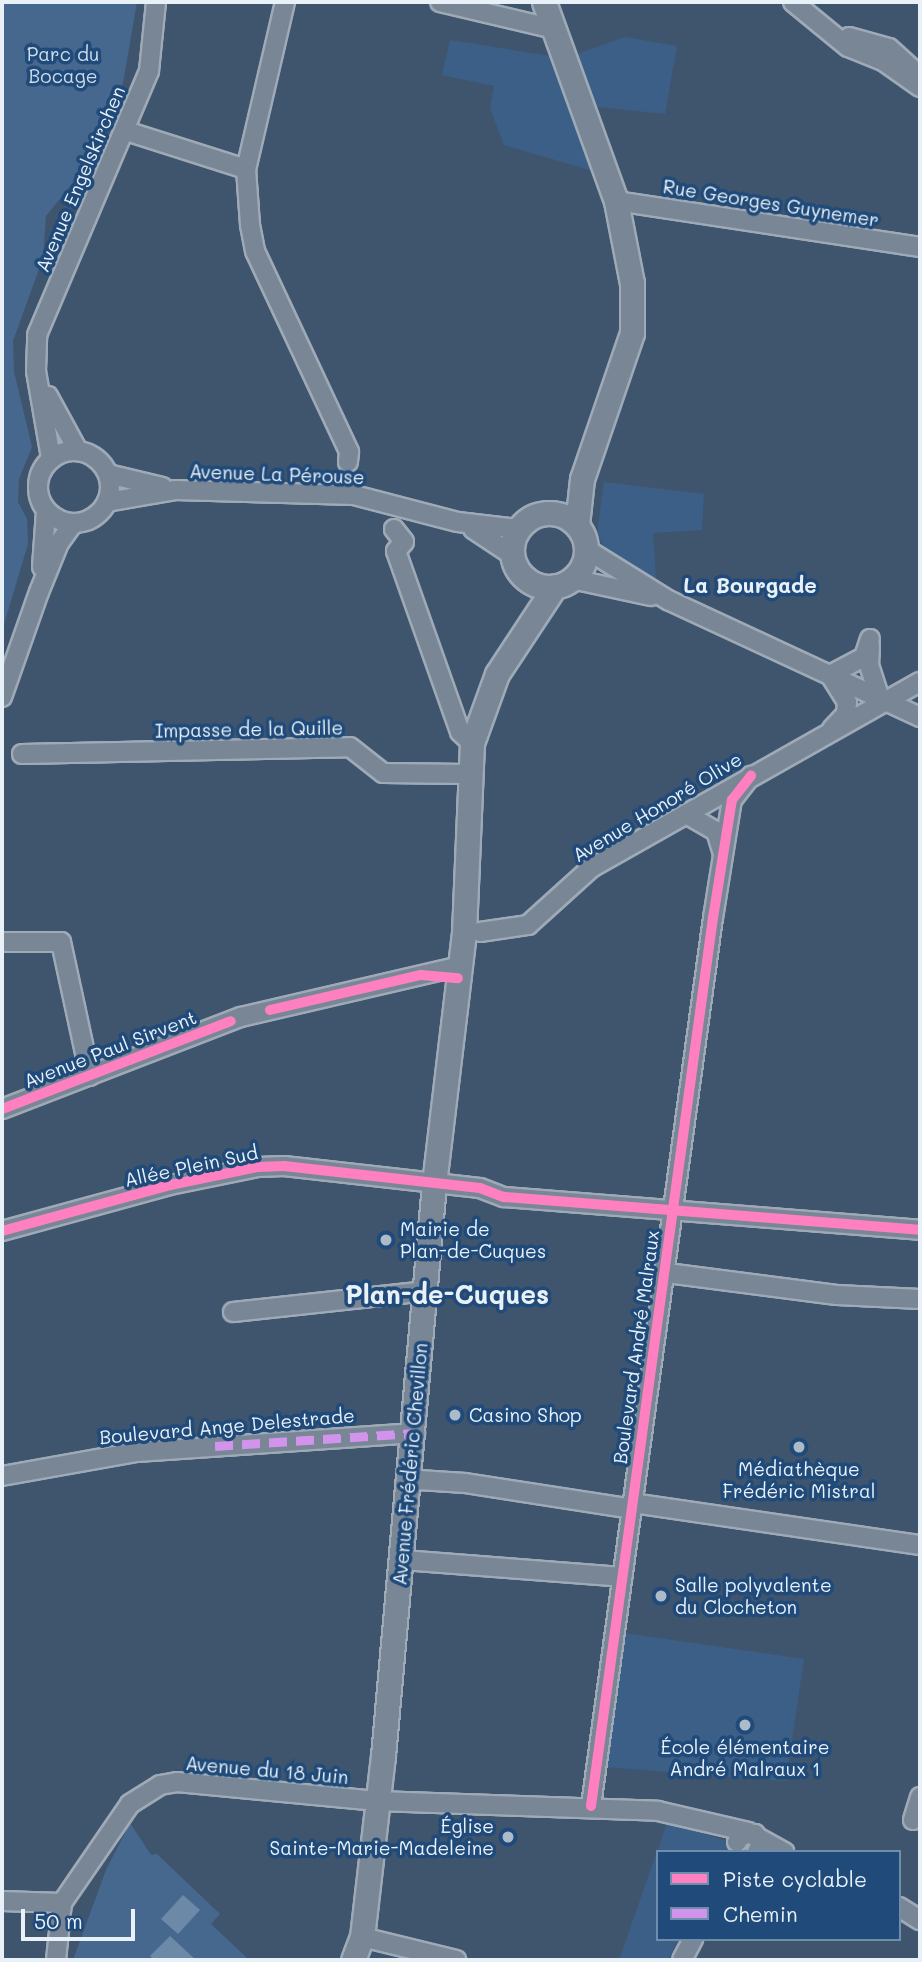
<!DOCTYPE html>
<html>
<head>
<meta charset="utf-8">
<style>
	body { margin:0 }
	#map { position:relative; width:922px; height:1962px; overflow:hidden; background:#3f556e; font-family:Mali,sans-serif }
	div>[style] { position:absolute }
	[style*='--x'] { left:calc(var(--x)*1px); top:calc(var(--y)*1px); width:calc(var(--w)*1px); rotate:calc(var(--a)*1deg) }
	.built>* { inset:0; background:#3b5f87 }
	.green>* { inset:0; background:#46688e }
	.water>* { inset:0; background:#6c89a7 }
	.roads { filter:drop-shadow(2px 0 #9faab7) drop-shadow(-2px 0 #9faab7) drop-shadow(0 2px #9faab7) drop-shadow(0 -2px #9faab7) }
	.minor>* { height:18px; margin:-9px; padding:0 9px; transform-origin:9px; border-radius:9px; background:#798695 }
	.minor>.ring { margin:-9px; padding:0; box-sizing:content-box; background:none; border:18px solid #798695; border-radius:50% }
	.major>* { height:23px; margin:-11.5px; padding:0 11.5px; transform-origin:11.5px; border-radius:11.5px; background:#798695 }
	.major>.ring { margin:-11.5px; padding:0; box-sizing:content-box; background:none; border:23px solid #798695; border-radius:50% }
	.quiet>* { height:9px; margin-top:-4.5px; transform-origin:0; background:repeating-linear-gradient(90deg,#d193ec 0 18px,transparent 0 27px) }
	.cycleway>* { height:10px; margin:-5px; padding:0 5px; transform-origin:5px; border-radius:5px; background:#ff80c0 }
	.dots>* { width:19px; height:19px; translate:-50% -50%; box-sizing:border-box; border:4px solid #1f4a7a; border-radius:50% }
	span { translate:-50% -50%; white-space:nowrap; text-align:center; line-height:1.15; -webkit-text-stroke:7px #1f4a7a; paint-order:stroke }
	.park-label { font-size:19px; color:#d0dde9 }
	.street-label { font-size:19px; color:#e8f1f8 }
	.poi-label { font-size:19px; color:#e8f1f8 }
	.left { translate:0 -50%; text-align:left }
	.right { translate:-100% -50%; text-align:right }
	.neighbourhood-label { font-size:21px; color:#e8f1f8; font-weight:700 }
	.district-label { font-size:26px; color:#e8f1f8; font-weight:700 }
	.frame { position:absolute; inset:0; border:4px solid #e8f1f8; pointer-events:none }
	.legend { position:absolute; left:656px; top:1850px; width:245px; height:91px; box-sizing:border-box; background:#1f4a7a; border:2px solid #6f8dac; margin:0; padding:9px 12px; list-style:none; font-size:21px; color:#e8f1f8 }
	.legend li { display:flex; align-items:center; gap:14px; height:35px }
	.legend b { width:35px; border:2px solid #6f8dac }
	.scale { position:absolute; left:21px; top:1909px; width:114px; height:32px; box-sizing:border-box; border:4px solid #e8f1f8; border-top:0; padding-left:9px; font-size:21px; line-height:24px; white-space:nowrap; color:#e8f1f8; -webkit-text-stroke:5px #1f4a7a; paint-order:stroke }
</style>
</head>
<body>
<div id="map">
	<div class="built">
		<div style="clip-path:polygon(625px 37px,677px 46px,665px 114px,568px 104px,593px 171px,504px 145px,490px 108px,494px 86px,442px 75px,450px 40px,550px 56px,577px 54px)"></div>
		<div style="clip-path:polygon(604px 482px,704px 494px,702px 530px,653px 533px,656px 579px,607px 552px,597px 533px)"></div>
		<div style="clip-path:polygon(624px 1633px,804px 1659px,786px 1781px,605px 1767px)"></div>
		<div style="clip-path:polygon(667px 1823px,728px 1841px,729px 1851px,658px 1852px,658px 1939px,679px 1939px,668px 1960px,619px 1960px)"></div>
	</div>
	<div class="green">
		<div style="clip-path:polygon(2px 2px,137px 2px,123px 83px,75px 180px,46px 216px,43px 258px,13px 341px,14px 372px,32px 447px,19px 479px,18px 502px,27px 519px,28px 544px,2px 631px)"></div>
		<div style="clip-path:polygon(130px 1823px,151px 1855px,157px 1854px,220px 1914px,211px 1924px,249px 1960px,73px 1960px,106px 1870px)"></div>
	</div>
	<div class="water">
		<div style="clip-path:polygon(183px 1895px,200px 1910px,178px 1934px,161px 1919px)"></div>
		<div style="clip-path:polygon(170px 1936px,196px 1960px,154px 1960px,150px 1956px)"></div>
	</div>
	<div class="roads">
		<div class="minor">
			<div style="--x:285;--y:2;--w:171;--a:103.1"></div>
			<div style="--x:246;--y:169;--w:56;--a:85.9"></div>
			<div style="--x:250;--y:225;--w:26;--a:79"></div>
			<div style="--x:255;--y:251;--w:222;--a:64.9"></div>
			<div style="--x:349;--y:452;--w:10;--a:96"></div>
			<div style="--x:440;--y:2;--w:117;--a:13.3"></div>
			<div style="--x:793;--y:2;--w:71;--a:39.3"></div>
			<div style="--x:848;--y:47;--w:38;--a:22"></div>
			<div style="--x:883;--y:61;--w:45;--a:35.1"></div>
			<div style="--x:849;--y:37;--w:41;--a:15.4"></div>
			<div style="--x:889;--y:48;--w:42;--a:42.1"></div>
			<div style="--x:126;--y:131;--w:126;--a:17.6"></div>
			<div style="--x:616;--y:201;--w:307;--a:8.6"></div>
			<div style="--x:48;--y:396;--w:63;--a:61.4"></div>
			<div class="ring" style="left:38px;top:451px;width:54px;height:54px"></div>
			<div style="--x:51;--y:458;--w:88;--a:-99.8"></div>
			<div style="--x:36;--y:371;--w:36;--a:-88"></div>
			<div style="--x:37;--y:335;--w:287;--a:-67"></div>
			<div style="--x:149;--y:71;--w:69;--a:-84.2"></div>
			<div style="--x:108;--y:474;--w:56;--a:13.5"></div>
			<div style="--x:107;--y:502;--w:69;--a:-10"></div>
			<div style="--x:175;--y:490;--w:179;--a:1.6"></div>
			<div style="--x:354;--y:495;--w:107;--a:14.6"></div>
			<div style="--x:458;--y:522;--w:60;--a:6.7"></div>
			<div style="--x:394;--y:529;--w:16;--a:52"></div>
			<div style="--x:404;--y:542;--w:12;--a:132"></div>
			<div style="--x:396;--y:551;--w:192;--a:70.5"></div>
			<div style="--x:460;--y:732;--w:16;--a:43"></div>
			<div style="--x:473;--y:529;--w:47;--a:33.7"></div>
			<div style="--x:586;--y:549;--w:97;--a:31.9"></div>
			<div style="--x:668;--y:600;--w:278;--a:24.9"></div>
			<div style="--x:42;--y:567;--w:56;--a:-85.9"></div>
			<div style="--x:572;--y:579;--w:81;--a:12.1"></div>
			<div style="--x:870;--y:646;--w:19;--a:93"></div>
			<div style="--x:869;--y:665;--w:36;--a:72"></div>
			<div style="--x:2;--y:697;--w:111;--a:-70.6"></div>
			<div style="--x:39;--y:592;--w:53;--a:-67.8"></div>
			<div style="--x:59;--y:543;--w:24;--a:-54"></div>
			<div style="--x:832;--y:729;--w:21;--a:-47"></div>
			<div style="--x:846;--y:714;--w:12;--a:-85"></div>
			<div style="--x:847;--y:702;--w:32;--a:-122"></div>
			<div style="--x:830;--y:675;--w:38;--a:-28"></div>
			<div style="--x:864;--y:657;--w:19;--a:-72"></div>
			<div style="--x:22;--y:754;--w:328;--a:-1.2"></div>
			<div style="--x:350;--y:747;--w:42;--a:38.2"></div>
			<div style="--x:383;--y:773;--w:85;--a:0.7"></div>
			<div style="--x:686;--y:814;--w:34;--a:30"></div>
			<div style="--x:716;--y:831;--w:21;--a:73"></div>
			<div style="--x:480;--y:932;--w:49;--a:-8.3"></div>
			<div style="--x:528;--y:925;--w:85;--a:-42.1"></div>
			<div style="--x:591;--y:868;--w:378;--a:-29.5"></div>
			<div style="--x:6;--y:942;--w:55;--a:0"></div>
			<div style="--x:61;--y:942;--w:137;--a:77.8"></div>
			<div style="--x:2;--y:1109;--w:256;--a:-21.1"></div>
			<div style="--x:241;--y:1017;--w:225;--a:-13.1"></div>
			<div style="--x:2;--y:1231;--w:174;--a:-15.3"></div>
			<div style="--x:170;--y:1185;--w:90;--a:-11.6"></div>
			<div style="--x:258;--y:1167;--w:26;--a:-2"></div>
			<div style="--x:284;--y:1166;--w:197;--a:6.4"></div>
			<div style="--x:480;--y:1188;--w:26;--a:21"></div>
			<div style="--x:504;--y:1197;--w:417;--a:4.5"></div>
			<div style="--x:667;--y:1273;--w:171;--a:7.4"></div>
			<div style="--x:837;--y:1295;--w:83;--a:2.8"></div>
			<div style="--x:233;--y:1312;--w:193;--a:-6.2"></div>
			<div style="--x:2;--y:1476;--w:137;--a:-10.1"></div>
			<div style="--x:137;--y:1452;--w:279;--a:-3.9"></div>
			<div style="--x:410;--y:1484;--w:10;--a:-24"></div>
			<div style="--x:419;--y:1480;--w:46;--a:3.7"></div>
			<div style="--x:465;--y:1483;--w:169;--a:8.8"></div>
			<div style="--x:632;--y:1503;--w:291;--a:8.3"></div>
			<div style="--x:402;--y:1560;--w:221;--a:4.4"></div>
			<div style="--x:591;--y:1806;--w:896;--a:-82.18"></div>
			<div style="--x:713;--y:918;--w:120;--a:-80.9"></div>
			<div style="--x:732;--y:800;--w:31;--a:-52"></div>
			<div style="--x:913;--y:1820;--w:24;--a:-73"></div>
			<div style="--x:759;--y:1838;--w:29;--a:29"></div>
			<div style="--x:737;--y:1842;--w:8;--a:-60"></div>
			<div style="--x:741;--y:1835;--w:14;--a:-4"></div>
			<div style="--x:755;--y:1834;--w:12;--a:59"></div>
			<div style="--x:761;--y:1844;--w:9;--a:117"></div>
			<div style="--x:2;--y:1901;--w:60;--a:1.9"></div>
			<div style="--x:62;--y:1903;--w:120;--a:-55.5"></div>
			<div style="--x:130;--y:1804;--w:36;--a:-32"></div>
			<div style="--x:160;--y:1785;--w:17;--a:-10"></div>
			<div style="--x:177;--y:1782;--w:201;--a:5.4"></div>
			<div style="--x:377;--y:1801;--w:281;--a:2"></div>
			<div style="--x:658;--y:1811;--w:93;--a:13"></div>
			<div style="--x:899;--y:1907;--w:25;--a:32"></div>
			<div style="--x:362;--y:1937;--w:97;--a:13.7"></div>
			<div style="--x:56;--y:1960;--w:57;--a:-84"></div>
			<div style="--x:682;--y:1960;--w:24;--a:-62"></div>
		</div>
		<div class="major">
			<div style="--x:544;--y:2;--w:212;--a:70.1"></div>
			<div style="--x:616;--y:201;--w:84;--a:79"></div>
			<div style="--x:632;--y:283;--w:50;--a:90"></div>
			<div style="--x:632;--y:333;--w:154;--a:108.9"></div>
			<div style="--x:582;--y:479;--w:46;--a:96.2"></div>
			<div class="ring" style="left:512px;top:513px;width:51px;height:51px"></div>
			<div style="--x:353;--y:1960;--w:25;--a:-69"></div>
			<div style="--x:362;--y:1937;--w:182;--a:-83.4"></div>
			<div style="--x:383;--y:1756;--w:574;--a:-84.9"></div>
			<div style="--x:434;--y:1184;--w:253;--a:-83.2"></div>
			<div style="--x:464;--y:933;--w:190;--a:-87.6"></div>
			<div style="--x:472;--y:743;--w:73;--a:-70.1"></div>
			<div style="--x:497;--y:674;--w:105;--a:-56.6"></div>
		</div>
	</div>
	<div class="quiet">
		<div style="--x:215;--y:1446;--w:200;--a:-3.7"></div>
	</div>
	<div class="cycleway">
		<div style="--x:270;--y:1010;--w:155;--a:-13.1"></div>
		<div style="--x:421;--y:975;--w:37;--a:5"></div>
		<div style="--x:2;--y:1109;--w:245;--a:-21"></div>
		<div style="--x:2;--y:1231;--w:174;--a:-15.3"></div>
		<div style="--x:170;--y:1185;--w:90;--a:-11.6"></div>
		<div style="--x:258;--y:1167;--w:26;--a:-2"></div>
		<div style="--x:284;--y:1166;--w:197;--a:6.4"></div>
		<div style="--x:480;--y:1188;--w:26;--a:21"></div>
		<div style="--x:504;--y:1197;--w:417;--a:4.5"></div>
		<div style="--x:591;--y:1806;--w:896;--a:-82.18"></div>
		<div style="--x:713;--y:918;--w:120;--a:-80.9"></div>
		<div style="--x:732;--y:800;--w:31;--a:-52"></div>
	</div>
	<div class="dots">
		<div style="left:386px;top:1240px;background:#adbac8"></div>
		<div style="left:455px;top:1415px;background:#adbac8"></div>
		<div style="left:799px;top:1447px;background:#adbac8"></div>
		<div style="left:661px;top:1596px;background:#adbac8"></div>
		<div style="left:745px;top:1725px;background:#adbac8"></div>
		<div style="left:508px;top:1837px;background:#adbac8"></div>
	</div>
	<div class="park-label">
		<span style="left:63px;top:65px">Parc du<br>Bocage</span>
	</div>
	<div class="street-label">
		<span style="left:80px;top:179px;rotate:-67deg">Avenue Engelskirchen</span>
		<span style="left:771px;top:203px;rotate:9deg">Rue Georges Guynemer</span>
		<span style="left:277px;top:474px;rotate:2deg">Avenue La Pérouse</span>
		<span style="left:249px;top:729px;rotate:-1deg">Impasse de la Quille</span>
		<span style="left:657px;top:807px;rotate:-31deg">Avenue Honoré Olive</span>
		<span style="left:110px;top:1049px;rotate:-21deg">Avenue Paul Sirvent</span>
		<span style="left:191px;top:1166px;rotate:-12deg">Allée Plein Sud</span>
		<span style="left:636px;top:1347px;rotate:-82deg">Boulevard André Malraux</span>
		<span style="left:227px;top:1426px;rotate:-5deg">Boulevard Ange Delestrade</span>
		<span style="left:410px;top:1464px;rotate:-85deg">Avenue Frédéric Chevillon</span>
		<span style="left:267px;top:1770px;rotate:5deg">Avenue du 18 Juin</span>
	</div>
	<div class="poi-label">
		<span class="left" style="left:400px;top:1240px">Mairie de<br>Plan-de-Cuques</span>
		<span class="left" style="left:469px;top:1415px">Casino Shop</span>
		<span style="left:799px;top:1480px">Médiathèque<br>Frédéric Mistral</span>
		<span class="left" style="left:675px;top:1596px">Salle polyvalente<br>du Clocheton</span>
		<span style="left:745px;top:1758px">École élémentaire<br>André Malraux 1</span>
		<span class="right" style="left:494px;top:1837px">Église<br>Sainte-Marie-Madeleine</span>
	</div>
	<div class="neighbourhood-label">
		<span style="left:750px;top:585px">La Bourgade</span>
	</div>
	<div class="district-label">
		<span style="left:447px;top:1295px">Plan-de-Cuques</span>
	</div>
	<div class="frame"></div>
	<ul class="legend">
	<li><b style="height:9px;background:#ff80c0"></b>Piste cyclable</li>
	<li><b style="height:9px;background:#d193ec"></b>Chemin</li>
	</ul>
	<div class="scale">50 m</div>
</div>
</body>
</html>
